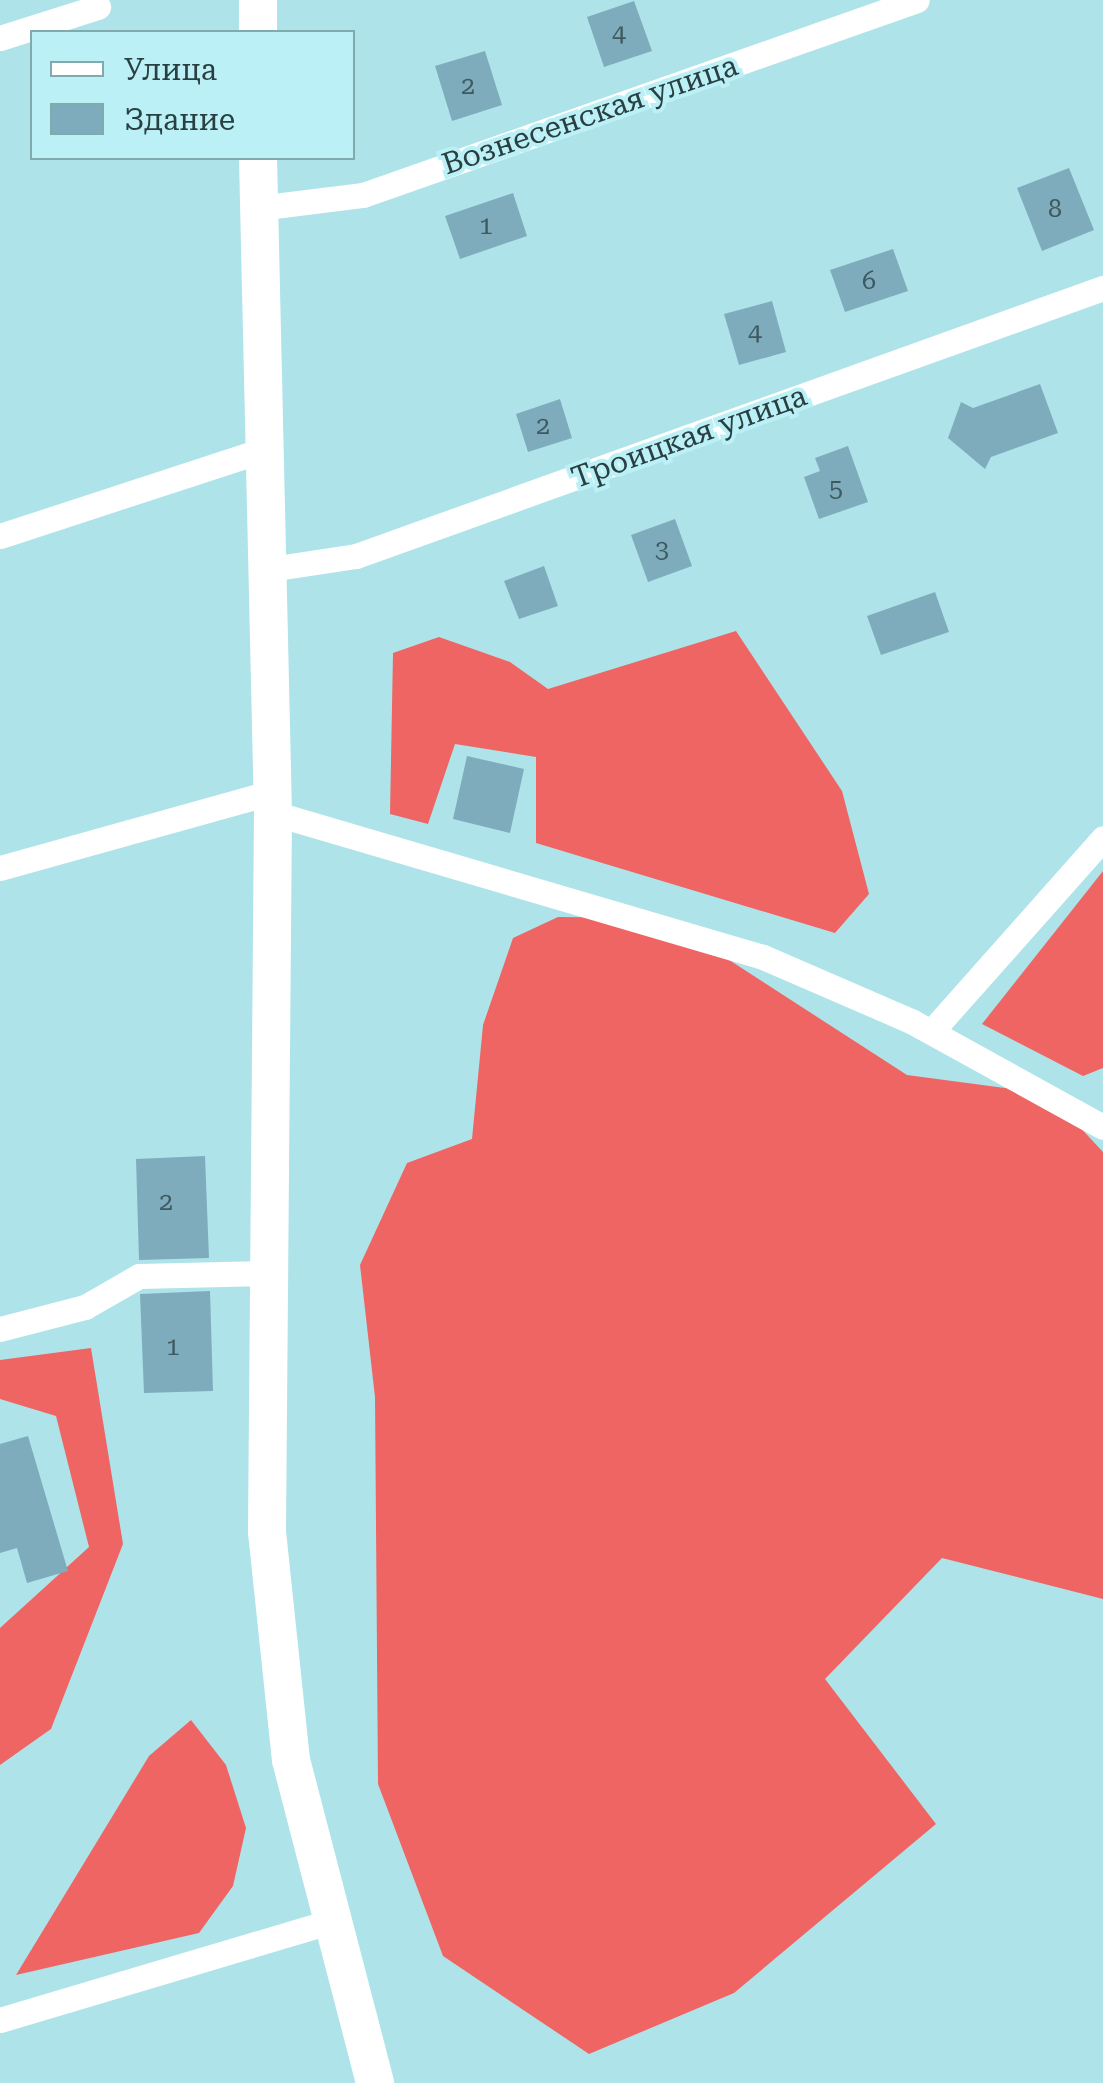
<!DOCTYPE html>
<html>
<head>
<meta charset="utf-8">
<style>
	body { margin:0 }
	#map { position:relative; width:1103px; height:2083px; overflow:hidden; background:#aee4e9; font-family:"Roboto Serif",serif }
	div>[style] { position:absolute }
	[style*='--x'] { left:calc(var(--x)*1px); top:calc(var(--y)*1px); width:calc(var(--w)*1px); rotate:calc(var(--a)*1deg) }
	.forest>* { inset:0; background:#ee6564 }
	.building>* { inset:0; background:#7eacbd }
	.street>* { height:25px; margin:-12.5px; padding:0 12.5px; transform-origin:12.5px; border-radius:12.5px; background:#fff }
	.secondary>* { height:38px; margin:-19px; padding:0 19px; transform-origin:19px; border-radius:19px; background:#fff }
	span { translate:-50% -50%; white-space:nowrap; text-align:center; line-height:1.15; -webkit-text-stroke:8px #bbf1f6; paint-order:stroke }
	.number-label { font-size:25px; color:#3e5a60 }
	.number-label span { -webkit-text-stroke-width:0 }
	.street-label { font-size:30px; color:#293f41 }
	.legend { position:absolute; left:30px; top:30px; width:325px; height:130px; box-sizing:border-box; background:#bbf1f6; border:2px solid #81aaae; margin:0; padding:12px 18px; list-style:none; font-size:30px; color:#293f41 }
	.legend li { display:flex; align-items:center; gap:20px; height:50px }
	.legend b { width:50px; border:2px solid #81aaae }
</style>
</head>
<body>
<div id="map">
	<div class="forest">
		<div style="clip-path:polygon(736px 631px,842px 791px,869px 894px,835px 933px,536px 843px,536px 757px,455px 744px,428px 824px,390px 814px,393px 653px,439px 637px,510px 662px,548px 689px)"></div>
		<div style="clip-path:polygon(1103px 871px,1103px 1068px,1083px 1076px,982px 1024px)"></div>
		<div style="clip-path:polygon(558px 917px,664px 918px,907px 1075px,1049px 1094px,1103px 1152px,1103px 1599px,942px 1558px,825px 1679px,936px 1824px,734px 1993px,589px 2054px,443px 1956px,378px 1784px,375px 1397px,360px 1265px,407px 1163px,472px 1139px,483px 1025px,513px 938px)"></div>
		<div style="clip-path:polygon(91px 1348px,123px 1544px,51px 1729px,0 1765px,0 1628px,89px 1547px,56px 1416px,0 1399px,0 1360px)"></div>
		<div style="clip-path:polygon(191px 1720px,226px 1765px,246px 1828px,233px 1886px,199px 1933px,16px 1975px,149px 1756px)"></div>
	</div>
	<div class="building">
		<div style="clip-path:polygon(634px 1px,652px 51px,604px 67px,587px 17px)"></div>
		<div style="clip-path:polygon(485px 51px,502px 105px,452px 121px,435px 66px)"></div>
		<div style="clip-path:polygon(1069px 168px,1094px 230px,1042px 251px,1017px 188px)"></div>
		<div style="clip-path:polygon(513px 193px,527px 236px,460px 259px,445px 216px)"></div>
		<div style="clip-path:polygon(893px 249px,908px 291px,845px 312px,830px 270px)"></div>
		<div style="clip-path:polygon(772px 301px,786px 352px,739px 365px,724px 314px)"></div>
		<div style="clip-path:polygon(1040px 384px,1058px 433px,991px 457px,985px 469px,948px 438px,961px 402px,973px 408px)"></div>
		<div style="clip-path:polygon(560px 399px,572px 438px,528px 452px,516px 414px)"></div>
		<div style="clip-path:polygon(848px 446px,868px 502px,819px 519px,804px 477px,820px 471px,815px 458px)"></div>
		<div style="clip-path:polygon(675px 519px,692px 566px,648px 582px,631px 535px)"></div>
		<div style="clip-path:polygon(544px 566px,558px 606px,519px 619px,504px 581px)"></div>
		<div style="clip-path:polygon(935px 592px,949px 632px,881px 655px,867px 616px)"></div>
		<div style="clip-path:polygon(467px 756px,524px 769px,510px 833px,453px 819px)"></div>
		<div style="clip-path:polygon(205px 1156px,209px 1258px,139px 1260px,136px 1159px)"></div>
		<div style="clip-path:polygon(210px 1291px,213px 1391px,144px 1393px,140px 1294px)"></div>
		<div style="clip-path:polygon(28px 1436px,68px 1571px,27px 1583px,17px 1548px,0 1553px,0 1444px)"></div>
	</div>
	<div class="street">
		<div style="--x:0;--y:38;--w:103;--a:-17.6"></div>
		<div style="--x:258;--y:208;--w:106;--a:-7.1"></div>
		<div style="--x:363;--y:195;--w:587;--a:-19.39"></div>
		<div style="--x:0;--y:536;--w:280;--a:-18.1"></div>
		<div style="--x:270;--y:569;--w:87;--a:-8.6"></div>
		<div style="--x:356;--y:556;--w:794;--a:-19.74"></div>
		<div style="--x:273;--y:813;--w:511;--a:16.38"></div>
		<div style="--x:763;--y:957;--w:161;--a:23.4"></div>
		<div style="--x:911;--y:1021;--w:219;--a:28.9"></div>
		<div style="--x:0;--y:868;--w:283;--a:-15.6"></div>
		<div style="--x:931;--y:1032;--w:259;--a:-48.4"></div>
		<div style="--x:0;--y:1329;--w:88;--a:-14.5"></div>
		<div style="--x:85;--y:1307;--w:62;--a:-29.9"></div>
		<div style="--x:139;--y:1276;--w:130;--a:-1.3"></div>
		<div style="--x:0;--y:2020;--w:346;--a:-16.6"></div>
	</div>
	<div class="secondary">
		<div style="--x:258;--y:32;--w:32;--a:-90"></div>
		<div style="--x:258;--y:158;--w:655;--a:88.69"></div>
		<div style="--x:273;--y:813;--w:719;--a:90.48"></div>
		<div style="--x:267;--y:1532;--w:229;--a:84"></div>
		<div style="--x:291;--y:1760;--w:334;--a:75.4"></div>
	</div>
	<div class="number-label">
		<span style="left:619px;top:34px">4</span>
		<span style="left:468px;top:86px">2</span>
		<span style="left:1055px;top:209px">8</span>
		<span style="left:486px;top:226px">1</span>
		<span style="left:869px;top:281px">6</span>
		<span style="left:755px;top:333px">4</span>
		<span style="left:543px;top:426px">2</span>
		<span style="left:836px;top:489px">5</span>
		<span style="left:662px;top:550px">3</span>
		<span style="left:166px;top:1202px">2</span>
		<span style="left:173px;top:1347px">1</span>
	</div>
	<div class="street-label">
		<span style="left:590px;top:115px;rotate:-19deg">Вознесенская улица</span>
		<span style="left:689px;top:437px;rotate:-20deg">Троицкая улица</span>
	</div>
	<ul class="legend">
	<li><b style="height:12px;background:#fff"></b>Улица</li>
	<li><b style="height:28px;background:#7eacbd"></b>Здание</li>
	</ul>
</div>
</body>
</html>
